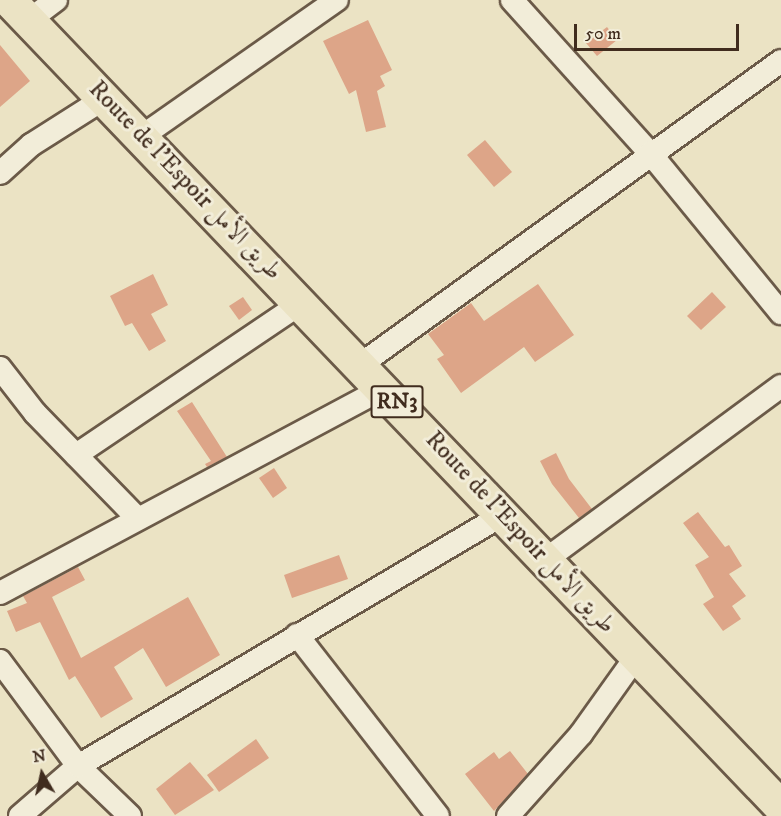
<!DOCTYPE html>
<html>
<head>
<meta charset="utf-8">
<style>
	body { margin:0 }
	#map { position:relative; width:781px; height:816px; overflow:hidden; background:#ebe3c4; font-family:"IM FELL DW Pica",Amiri,serif }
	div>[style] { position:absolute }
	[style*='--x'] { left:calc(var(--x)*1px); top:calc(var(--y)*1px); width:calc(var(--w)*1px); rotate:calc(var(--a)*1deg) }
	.building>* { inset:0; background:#dda588 }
	.roads { filter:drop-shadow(2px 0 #6b5a48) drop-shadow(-2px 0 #6b5a48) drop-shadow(0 2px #6b5a48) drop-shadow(0 -2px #6b5a48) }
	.minor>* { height:22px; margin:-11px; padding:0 11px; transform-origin:11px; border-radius:11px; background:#f2edd9 }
	.trunk>* { height:33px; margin:-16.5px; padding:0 16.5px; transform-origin:16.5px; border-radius:16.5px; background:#ebe3c4 }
	span { translate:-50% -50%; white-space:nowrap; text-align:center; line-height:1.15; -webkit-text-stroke:6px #f2edd9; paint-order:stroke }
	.shield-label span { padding:2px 4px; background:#f2edd9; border:2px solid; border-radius:4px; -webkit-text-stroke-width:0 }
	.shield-label { font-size:22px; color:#402c1e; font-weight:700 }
	.street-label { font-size:24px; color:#402c1e }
	.north { position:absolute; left:12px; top:744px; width:60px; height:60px; -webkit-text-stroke:4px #f2edd9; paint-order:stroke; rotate:351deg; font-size:16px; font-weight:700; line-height:24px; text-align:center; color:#402c1e }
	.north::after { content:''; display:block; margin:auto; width:21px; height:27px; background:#402c1e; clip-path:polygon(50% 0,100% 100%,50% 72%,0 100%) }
	.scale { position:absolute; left:574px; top:24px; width:165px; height:27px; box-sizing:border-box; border:3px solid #402c1e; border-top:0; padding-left:8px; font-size:18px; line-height:21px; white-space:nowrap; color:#402c1e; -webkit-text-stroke:4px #f2edd9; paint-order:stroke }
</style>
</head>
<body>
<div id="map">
	<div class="building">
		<div style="clip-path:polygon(368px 20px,392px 70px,380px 76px,385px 86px,377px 91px,386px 127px,366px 132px,356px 90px,349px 94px,323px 41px)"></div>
		<div style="clip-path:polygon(607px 27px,617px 40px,597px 56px,586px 43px)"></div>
		<div style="clip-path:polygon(0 45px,30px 81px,0 107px)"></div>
		<div style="clip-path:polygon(485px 140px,512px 172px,494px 187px,467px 155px)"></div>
		<div style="clip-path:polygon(153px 274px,168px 305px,151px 314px,166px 341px,149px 351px,132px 323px,125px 326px,110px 296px)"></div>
		<div style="clip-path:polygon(538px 284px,574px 335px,535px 362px,524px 347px,461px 393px,437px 359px,444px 355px,428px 334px,471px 303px,484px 321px)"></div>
		<div style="clip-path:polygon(712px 292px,726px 307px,701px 330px,687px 316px)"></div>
		<div style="clip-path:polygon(243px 297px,252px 310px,239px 320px,229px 306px)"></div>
		<div style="clip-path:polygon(192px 402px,227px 457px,207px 467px,205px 464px,211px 461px,177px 411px)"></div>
		<div style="clip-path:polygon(556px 453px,569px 479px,592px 509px,579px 518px,552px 484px,540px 461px)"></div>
		<div style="clip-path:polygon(274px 468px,287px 488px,273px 498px,259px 478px)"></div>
		<div style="clip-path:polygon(698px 512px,725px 547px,729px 545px,742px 566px,729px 574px,746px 596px,732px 606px,741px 619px,723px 631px,703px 604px,714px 597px,695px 565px,709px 557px,683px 523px)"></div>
		<div style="clip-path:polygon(339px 555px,348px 579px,292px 598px,284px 575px)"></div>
		<div style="clip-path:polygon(78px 567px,85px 580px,52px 597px,81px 658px,188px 597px,220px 655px,166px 687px,143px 648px,114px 667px,133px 699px,101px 718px,75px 676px,69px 680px,40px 622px,16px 632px,7px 611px,27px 603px,23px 596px)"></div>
		<div style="clip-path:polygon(256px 739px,269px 758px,219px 792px,207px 775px)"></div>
		<div style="clip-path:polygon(510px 751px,528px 774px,494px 811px,465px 774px,494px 752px,499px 759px)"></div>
		<div style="clip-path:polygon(190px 762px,214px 790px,175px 815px,156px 789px)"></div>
	</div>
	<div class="roads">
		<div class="minor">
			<div style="--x:512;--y:0;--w:206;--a:48"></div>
			<div style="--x:650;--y:153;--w:207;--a:50.7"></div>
			<div style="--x:28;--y:21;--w:35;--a:-37"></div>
			<div style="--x:141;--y:137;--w:239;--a:-35"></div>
			<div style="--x:0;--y:173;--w:42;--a:-42.1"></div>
			<div style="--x:31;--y:145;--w:88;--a:-32.4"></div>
			<div style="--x:360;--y:365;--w:519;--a:-35.83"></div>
			<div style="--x:0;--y:368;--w:57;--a:52.1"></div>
			<div style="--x:35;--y:413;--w:146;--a:45.8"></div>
			<div style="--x:76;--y:455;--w:272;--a:-34"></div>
			<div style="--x:545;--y:560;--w:293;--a:-36.4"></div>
			<div style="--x:0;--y:593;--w:435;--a:-28.1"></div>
			<div style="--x:297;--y:635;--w:229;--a:52.1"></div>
			<div style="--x:0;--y:661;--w:131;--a:53.4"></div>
			<div style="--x:78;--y:766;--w:72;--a:43.9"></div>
			<div style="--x:20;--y:816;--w:77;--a:-40.8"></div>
			<div style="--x:78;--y:766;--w:493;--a:-30.6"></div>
			<div style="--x:508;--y:816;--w:110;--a:-48.3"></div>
			<div style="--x:581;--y:734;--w:95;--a:-54.5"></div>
		</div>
		<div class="trunk">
			<div style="--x:9;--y:0;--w:1117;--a:46.27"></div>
		</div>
	</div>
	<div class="shield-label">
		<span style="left:397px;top:402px">RN3</span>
	</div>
	<div class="street-label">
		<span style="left:185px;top:181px;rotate:46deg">Route de l’Espoir طريق الأمل</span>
		<span style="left:520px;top:533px;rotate:47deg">Route de l’Espoir طريق الأمل</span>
	</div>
	<div class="north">N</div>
	<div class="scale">50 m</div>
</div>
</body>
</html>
